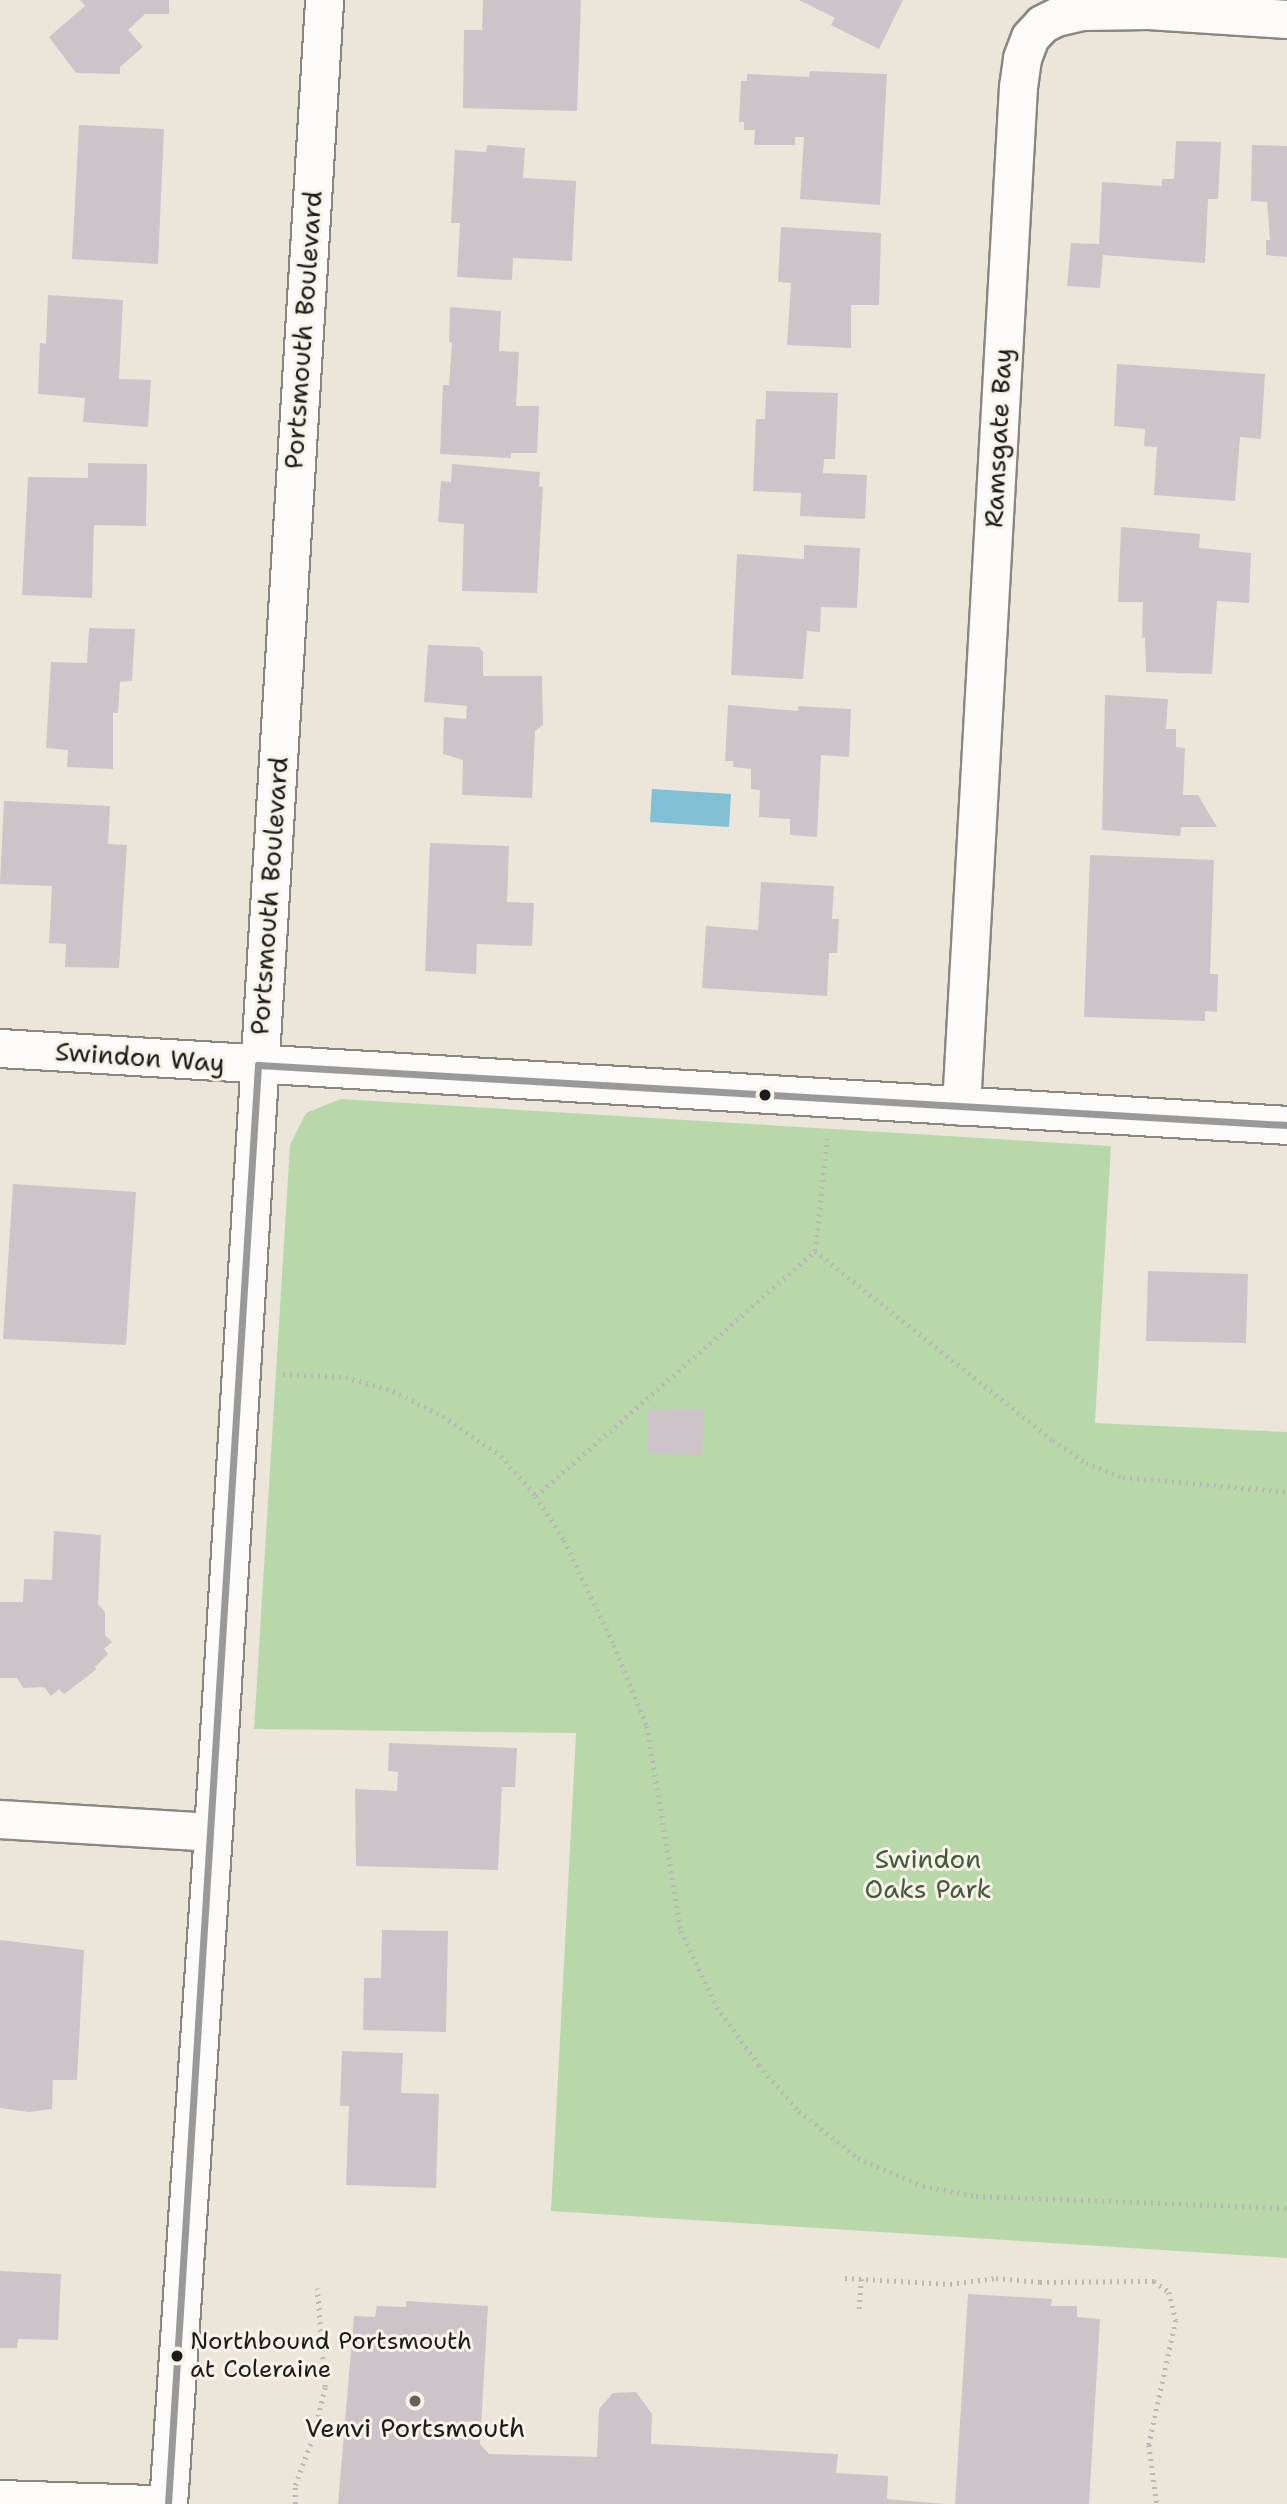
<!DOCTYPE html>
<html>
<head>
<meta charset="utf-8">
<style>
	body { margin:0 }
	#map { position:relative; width:1287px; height:2504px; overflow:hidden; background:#ece6da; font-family:"Shantell Sans",sans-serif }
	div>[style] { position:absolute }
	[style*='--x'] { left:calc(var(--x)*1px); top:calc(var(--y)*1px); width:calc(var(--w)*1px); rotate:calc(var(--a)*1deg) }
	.green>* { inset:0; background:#b9d8aa }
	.water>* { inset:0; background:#81bfd4 }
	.building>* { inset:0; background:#ccc4c8 }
	.path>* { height:4.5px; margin-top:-2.25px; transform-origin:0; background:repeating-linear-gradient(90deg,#b9b8b6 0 2px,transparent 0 7px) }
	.roads { filter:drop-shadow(2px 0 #8a8781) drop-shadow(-2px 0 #8a8781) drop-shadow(0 2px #8a8781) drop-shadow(0 -2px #8a8781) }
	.street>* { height:37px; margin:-18.5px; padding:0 18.5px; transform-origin:18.5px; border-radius:18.5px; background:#fcfbf9 }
	.bus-1>* { height:7px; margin:-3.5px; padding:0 3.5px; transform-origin:3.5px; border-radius:3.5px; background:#999 }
	.dots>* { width:19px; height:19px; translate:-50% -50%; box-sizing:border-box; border:4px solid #f7f3e8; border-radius:50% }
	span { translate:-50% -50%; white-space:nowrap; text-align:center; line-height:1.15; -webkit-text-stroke:6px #f7f3e8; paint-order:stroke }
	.bus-label { font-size:24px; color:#1c1c1c }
	.left { translate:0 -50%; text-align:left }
	.street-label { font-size:26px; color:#1c1c1c }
	.park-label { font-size:26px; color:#445a40 }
	.poi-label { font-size:26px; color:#1c1c1c }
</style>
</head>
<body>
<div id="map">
	<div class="green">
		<div style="clip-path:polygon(340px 1099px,1111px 1146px,1095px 1423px,1287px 1432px,1287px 2258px,551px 2211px,576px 1733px,254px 1729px,290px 1145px,306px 1113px)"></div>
	</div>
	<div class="water">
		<div style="clip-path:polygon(652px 789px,731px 794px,729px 827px,650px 822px)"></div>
	</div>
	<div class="building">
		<div style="clip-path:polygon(80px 0,169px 0,169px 14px,145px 14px,128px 30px,143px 47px,120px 67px,120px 74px,76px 73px,49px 37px,85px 6px)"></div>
		<div style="clip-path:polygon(483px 0,581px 0,577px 111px,463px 108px,464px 30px,482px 30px)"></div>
		<div style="clip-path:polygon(799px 0,903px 0,879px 49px,831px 25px,835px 18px)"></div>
		<div style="clip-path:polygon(810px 71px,887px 74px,880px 205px,800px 199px,804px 137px,795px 137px,795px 145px,754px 145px,755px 130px,744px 130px,744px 122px,739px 122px,741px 81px,747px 81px,747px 74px,809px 77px)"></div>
		<div style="clip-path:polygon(79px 125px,164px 129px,158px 264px,72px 259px)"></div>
		<div style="clip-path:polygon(1176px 141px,1221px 142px,1218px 199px,1208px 199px,1205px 263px,1103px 255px,1100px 288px,1067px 286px,1071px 243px,1099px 244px,1102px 182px,1162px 186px,1162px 179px,1174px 179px)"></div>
		<div style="clip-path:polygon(487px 145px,525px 148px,523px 178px,576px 181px,572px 261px,513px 258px,512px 280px,457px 277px,460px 223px,451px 223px,455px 150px,486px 152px)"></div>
		<div style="clip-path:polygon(1252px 145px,1287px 146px,1287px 257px,1266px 255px,1266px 240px,1270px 240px,1267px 202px,1251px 201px)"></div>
		<div style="clip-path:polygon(781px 227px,881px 233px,879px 305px,851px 305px,851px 348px,787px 345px,791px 283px,778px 282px)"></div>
		<div style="clip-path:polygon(48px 295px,123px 300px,119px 379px,151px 380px,148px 427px,83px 422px,85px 398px,38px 394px,40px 343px,46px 344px)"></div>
		<div style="clip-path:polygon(450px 307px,501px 311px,499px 351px,519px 352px,516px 406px,539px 406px,537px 453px,511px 453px,511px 458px,440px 454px,443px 385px,449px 385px,452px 343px,449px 342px)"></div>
		<div style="clip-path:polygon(1117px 364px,1265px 374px,1261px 439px,1240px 437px,1235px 501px,1154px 495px,1157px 447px,1144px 446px,1145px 429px,1114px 426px)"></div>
		<div style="clip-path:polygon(766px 391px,838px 393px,835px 459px,824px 459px,823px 473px,867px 475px,865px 519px,800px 516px,801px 493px,753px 491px,756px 419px,765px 419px)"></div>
		<div style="clip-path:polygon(88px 463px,147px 464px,146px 526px,94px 525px,92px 598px,22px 595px,28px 477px,88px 478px)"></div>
		<div style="clip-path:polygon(452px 464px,540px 472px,539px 486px,543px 487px,537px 593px,462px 591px,464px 524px,438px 522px,441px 481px,451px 482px)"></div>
		<div style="clip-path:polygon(1121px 527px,1200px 534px,1199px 548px,1251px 553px,1249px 603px,1217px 601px,1212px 674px,1146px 672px,1145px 638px,1142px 638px,1143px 602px,1118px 602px)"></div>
		<div style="clip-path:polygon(804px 545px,860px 548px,857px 608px,821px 607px,820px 632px,807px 631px,803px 679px,731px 675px,737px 554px,804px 559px)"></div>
		<div style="clip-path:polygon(89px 628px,135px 629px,132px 681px,120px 682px,118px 713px,113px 713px,113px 769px,67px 767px,68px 750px,46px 748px,51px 662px,87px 663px)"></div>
		<div style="clip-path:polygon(428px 645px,479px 647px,483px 652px,483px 676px,542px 676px,543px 725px,535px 731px,532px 798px,462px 795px,463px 760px,443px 754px,444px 717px,466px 719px,467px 706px,424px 702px)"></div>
		<div style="clip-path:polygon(1105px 695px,1168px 699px,1166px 729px,1176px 729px,1176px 747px,1185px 748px,1183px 795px,1198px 795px,1217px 827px,1181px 827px,1180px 836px,1102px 830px)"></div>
		<div style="clip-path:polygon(728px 705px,798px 711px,798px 706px,851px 709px,849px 757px,821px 755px,817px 837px,790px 835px,790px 819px,759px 817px,760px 790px,751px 789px,751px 769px,733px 767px,733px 761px,725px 761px)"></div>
		<div style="clip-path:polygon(4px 801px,110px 806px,108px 844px,127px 845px,119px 968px,65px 967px,66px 944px,49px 943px,52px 886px,0 884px)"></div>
		<div style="clip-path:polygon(430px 843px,509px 846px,507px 902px,534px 903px,532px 946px,477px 944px,476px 974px,425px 971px)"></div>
		<div style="clip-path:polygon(1090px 855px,1214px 860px,1210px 974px,1218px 974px,1217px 1012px,1205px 1011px,1205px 1021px,1084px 1017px)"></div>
		<div style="clip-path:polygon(761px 882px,834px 886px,832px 919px,839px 919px,837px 953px,829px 953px,827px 996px,702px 988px,706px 926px,758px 930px)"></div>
		<div style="clip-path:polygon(13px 1184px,136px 1192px,126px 1345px,3px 1339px)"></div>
		<div style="clip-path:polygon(1148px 1271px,1248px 1274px,1246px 1343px,1146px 1341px)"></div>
		<div style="clip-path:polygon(648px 1409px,704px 1410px,702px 1455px,647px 1454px)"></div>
		<div style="clip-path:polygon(54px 1531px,101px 1535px,98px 1604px,105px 1612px,105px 1635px,112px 1642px,104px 1649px,108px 1654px,95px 1667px,97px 1669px,64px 1694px,59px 1689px,51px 1696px,44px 1687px,23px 1688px,17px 1678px,0 1678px,0 1602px,23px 1602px,24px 1579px,52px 1580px)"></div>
		<div style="clip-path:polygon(389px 1743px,517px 1748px,515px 1787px,502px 1787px,498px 1870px,356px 1866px,355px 1789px,397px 1791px,398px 1772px,388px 1771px)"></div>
		<div style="clip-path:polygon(382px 1930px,448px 1931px,446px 2032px,363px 2030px,364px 1978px,381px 1978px)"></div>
		<div style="clip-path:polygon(0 1940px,84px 1950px,77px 2080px,53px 2080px,52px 2109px,29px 2112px,0 2108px)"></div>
		<div style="clip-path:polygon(342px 2051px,403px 2053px,401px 2093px,439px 2094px,436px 2188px,346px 2185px,349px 2106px,340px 2106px)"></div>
		<div style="clip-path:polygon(0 2271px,61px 2274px,58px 2340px,18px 2339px,17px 2348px,0 2348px)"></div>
		<div style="clip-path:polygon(968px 2294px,1052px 2299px,1051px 2306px,1077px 2306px,1077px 2317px,1100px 2319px,1089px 2504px,955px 2504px)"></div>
		<div style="clip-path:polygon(406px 2301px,488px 2306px,480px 2444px,489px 2454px,597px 2457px,599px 2409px,613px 2393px,636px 2392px,652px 2414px,651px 2444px,838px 2454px,836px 2473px,888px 2476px,887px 2499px,945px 2504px,338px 2504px,354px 2316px,375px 2317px,377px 2306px,406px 2307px)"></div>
	</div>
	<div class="path">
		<div style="--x:815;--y:1251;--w:304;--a:38.5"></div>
		<div style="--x:1053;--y:1440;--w:40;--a:34.9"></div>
		<div style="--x:1086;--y:1463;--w:40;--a:21"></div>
		<div style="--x:1123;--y:1477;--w:165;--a:5.2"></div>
		<div style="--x:283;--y:1374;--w:63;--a:2.7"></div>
		<div style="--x:346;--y:1377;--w:49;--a:16.6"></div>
		<div style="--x:393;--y:1391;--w:56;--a:26.6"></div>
		<div style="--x:443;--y:1416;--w:70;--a:34.6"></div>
		<div style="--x:501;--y:1456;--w:53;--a:48.8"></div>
		<div style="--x:536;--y:1496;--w:52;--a:57.5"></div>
		<div style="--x:564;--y:1540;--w:116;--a:64.5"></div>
		<div style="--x:614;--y:1645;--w:87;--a:67.8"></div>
		<div style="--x:647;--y:1726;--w:208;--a:80.6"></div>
		<div style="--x:681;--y:1931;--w:84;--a:64.7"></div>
		<div style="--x:717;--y:2007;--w:72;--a:54.1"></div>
		<div style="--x:759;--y:2065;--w:61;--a:49"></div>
		<div style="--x:799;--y:2111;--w:75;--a:38.5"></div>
		<div style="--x:858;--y:2158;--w:71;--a:23.3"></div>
		<div style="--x:923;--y:2186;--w:54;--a:10.7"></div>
		<div style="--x:976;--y:2196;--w:311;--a:2.2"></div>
		<div style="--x:536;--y:1496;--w:371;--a:-41.3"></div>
		<div style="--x:815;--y:1251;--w:113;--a:-83.9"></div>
		<div style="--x:845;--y:2278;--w:105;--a:3.3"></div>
		<div style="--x:950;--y:2284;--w:46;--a:-7.4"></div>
		<div style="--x:996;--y:2278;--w:44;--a:5.2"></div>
		<div style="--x:1040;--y:2282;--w:114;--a:-0.5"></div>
		<div style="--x:1154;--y:2281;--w:19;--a:36"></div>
		<div style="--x:1169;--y:2292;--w:29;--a:76"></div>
		<div style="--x:1176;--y:2320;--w:128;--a:102.2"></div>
		<div style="--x:1149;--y:2445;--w:60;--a:82.3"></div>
		<div style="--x:859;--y:2309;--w:30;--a:-86"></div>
		<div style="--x:295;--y:2504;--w:19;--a:-90"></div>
		<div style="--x:295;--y:2485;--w:51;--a:-69.4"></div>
		<div style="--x:313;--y:2437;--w:51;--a:-76.5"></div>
		<div style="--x:325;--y:2387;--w:99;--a:-94.6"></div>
	</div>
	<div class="roads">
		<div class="street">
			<div style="--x:0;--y:1048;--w:1289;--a:3.42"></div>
			<div style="--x:961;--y:1106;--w:1021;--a:-86.8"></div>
			<div style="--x:1018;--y:87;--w:29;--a:-82"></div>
			<div style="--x:1022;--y:58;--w:22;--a:-69"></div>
			<div style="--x:1030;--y:37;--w:18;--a:-47"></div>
			<div style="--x:1042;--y:24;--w:16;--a:-27"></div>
			<div style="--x:1056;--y:17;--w:28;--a:-13"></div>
			<div style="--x:1083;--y:11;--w:65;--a:-0.9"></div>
			<div style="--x:1148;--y:10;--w:139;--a:3.7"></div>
			<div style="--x:0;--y:1819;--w:213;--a:3.5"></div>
			<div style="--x:0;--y:2499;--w:148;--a:1.9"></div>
			<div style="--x:168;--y:2504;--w:674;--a:-86.17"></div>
			<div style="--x:213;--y:1832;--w:1835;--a:-86.53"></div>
		</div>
	</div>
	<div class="bus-1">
		<div style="--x:258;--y:1065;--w:1031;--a:3.34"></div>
		<div style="--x:168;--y:2504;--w:1442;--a:-86.42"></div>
	</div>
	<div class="dots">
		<div style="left:765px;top:1095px;background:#1c1c1c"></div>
		<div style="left:177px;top:2356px;background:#1c1c1c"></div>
		<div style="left:415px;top:2401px;background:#65635e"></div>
	</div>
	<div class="bus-label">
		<span class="left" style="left:190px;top:2356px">Northbound Portsmouth<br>at Coleraine</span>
	</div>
	<div class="street-label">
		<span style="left:303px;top:330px;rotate:-86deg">Portsmouth Boulevard</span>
		<span style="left:998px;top:438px;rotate:-87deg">Ramsgate Bay</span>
		<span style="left:269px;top:896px;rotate:-86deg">Portsmouth Boulevard</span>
		<span style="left:140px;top:1057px;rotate:4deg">Swindon Way</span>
	</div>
	<div class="park-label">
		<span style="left:928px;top:1874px">Swindon<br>Oaks Park</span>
	</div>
	<div class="poi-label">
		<span style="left:415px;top:2428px">Venvi Portsmouth</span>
	</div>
</div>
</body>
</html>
